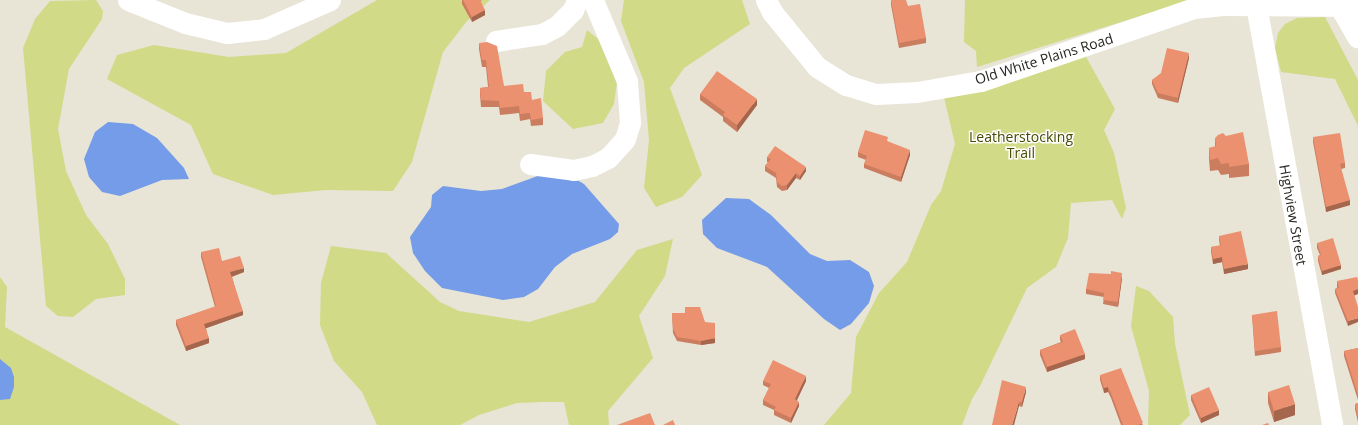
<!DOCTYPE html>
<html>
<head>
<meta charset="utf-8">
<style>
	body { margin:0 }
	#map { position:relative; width:1358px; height:425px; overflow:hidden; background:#e8e4d6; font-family:"Open Sans",sans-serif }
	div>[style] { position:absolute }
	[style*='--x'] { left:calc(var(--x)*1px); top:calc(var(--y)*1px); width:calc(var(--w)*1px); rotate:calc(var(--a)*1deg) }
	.green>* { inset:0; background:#d1da87 }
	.water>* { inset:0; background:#759ce8 }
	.minor>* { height:21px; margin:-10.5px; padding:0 10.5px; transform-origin:10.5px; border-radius:10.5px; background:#fff }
	.highway>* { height:22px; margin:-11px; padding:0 11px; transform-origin:11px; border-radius:11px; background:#fff }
	.wall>* { inset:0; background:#cb7d60 }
	.shaded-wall>* { inset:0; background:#a5664e }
	.building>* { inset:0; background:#ec9170 }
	span { translate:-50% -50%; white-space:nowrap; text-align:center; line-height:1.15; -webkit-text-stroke:3px #fff; paint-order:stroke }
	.street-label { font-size:14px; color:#292722 }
	.park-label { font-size:14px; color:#464a00 }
</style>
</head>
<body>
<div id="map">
	<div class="green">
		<div style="clip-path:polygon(96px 0,103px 11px,102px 19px,69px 69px,58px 129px,66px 171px,86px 215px,108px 244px,125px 279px,125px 295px,96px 299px,73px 317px,58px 316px,46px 306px,23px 48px,35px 19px,50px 1px)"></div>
		<div style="clip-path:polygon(377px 0,490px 0,467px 21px,443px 52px,412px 162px,393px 191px,326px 190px,273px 195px,213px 174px,191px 125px,107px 79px,117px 55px,154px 45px,229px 57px,286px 53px)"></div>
		<div style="clip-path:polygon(624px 0,742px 0,750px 24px,684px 68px,670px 88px,702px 175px,682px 197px,656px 207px,644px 188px,649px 140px,644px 82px,621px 21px)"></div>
		<div style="clip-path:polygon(965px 0,1199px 0,1166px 8px,977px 67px,976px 51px,964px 42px)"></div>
		<div style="clip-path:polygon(1325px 17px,1358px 80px,1358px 126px,1335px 79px,1281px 72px,1275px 48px,1278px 33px,1285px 24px,1297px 18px)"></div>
		<div style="clip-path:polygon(587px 30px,598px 39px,613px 66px,617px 82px,614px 104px,603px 123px,573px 129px,543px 101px,546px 71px,565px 52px,582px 47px)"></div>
		<div style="clip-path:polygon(1085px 55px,1115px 109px,1104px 130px,1114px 153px,1126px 208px,1122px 219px,1112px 200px,1071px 203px,1068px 238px,1056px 267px,1027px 288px,980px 386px,972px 399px,962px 425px,824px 425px,851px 393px,856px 337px,879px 293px,907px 262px,931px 205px,941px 191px,955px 144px,943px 93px)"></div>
		<div style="clip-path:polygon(673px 239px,665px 276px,639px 316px,653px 358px,608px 411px,609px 425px,569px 425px,564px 402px,543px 402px,517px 403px,479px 415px,460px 425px,377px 425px,362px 392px,334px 361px,320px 325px,321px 283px,331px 246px,386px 253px,440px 302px,459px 311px,529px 322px,595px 302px,637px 250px)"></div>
		<div style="clip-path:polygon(0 277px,7px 287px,5px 327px,180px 425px,0 425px)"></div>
		<div style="clip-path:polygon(1136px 286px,1149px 291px,1173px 317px,1175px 344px,1190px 415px,1180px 425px,1148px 425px,1149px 391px,1131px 326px)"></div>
	</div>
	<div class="water">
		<div style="clip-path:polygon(108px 122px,133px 124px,157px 138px,184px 168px,189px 179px,162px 180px,120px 196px,102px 192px,89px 177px,84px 159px,95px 132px)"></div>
		<div style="clip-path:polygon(546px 173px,572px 177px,584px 184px,619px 224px,618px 232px,610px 239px,572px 254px,555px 267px,538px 289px,524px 297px,503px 300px,442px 288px,425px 271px,413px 253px,410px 237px,431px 207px,432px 195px,443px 186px,481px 191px,502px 189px)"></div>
		<div style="clip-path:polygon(726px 198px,749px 199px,771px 215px,810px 254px,827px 261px,850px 260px,869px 272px,874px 286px,869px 303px,851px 324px,840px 330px,824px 319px,767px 267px,717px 248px,703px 234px,702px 220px)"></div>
		<div style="clip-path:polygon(0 359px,11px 368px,14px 377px,14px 387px,10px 399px,0 400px)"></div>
	</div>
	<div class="minor">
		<div style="--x:128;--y:0;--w:61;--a:22"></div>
		<div style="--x:185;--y:23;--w:43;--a:13.4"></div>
		<div style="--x:227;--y:33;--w:37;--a:-6"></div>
		<div style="--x:264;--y:29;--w:72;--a:-23.7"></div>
		<div style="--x:766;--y:0;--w:13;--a:63"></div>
		<div style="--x:772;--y:12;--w:71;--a:50.7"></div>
		<div style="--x:817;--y:67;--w:34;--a:32"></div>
		<div style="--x:846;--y:85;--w:31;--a:17"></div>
		<div style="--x:876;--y:94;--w:41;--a:-2.8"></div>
		<div style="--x:917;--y:92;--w:65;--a:-9.8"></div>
		<div style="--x:981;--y:81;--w:225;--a:-18.9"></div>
		<div style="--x:1194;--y:8;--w:29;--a:-6"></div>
		<div style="--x:1223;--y:5;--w:135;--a:0.4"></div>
		<div style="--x:1256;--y:5;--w:427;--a:79.7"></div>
		<div style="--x:496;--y:41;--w:47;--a:-8.7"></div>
		<div style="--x:542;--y:34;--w:17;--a:-28"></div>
		<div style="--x:557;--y:26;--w:23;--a:-45"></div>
		<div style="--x:573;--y:10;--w:11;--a:-68"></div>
		<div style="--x:530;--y:164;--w:44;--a:7.8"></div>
		<div style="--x:574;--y:170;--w:18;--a:-13"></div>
		<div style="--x:592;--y:166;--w:18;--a:-27"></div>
		<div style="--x:608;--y:158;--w:25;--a:-48"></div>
		<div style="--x:625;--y:139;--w:17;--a:-73"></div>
		<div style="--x:630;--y:123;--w:42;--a:-94.1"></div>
		<div style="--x:627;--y:81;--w:88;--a:-112.8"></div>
	</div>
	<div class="highway">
		<div style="--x:1337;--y:0;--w:43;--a:60.4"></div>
	</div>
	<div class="wall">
		<div style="clip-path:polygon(462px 0,482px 0,480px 1px,485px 15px,472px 22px,462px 4px)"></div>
		<div style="clip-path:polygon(891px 0,908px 6px,926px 38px,926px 43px,899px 48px,891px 5px)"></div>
		<div style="clip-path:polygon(479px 43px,504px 86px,524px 92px,532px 100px,543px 118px,543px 125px,531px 126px,530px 119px,520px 121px,519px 113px,500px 115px,499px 107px,481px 107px,480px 95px,480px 88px,488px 87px,486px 67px,482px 67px,479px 49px)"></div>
		<div style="clip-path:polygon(1189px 58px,1178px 103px,1158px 98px,1152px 84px,1152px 80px)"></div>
		<div style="clip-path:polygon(700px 94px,757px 105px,737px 132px,723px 121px,723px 117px,700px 100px)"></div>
		<div style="clip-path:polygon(1313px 137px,1345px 163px,1345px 168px,1341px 169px,1350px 205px,1326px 212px,1313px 142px)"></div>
		<div style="clip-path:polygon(1215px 138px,1249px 164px,1249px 176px,1229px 178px,1229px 174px,1221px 175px,1218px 170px,1210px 171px,1209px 159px,1209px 148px,1215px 147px)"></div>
		<div style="clip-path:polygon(888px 142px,910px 155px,901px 182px,864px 168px,864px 164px,866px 160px,858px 157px,858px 152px)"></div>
		<div style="clip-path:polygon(767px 157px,806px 171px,800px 180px,796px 178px,787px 190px,782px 191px,777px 187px,776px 178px,765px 171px,765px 166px,768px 162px,767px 162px)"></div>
		<div style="clip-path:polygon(1219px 236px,1248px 269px,1224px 274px,1222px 262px,1213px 264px,1211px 252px,1211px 247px,1220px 246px,1219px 240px)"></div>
		<div style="clip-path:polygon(1317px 243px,1341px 269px,1322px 275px,1318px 261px,1318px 256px,1320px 255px,1317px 248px)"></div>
		<div style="clip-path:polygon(201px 252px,222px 261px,244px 272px,232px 277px,243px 315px,206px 328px,209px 343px,186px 351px,176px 325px,176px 320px,215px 307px,201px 257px)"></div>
		<div style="clip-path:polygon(1122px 278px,1118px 307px,1103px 304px,1104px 297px,1086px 294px,1086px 289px)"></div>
		<div style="clip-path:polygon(1358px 280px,1358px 294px,1354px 295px,1348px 326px,1335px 293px,1335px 289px,1337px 288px,1337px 281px)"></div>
		<div style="clip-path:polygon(672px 313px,705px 322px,715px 343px,701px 345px,677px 341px,673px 333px)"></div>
		<div style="clip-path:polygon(1252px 315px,1281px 347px,1281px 352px,1255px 356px)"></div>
		<div style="clip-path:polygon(1060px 335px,1085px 359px,1047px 372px,1040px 355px,1040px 350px,1061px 342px,1060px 340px)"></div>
		<div style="clip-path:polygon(1358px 348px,1358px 400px,1344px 356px,1344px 351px)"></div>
		<div style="clip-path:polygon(1100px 375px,1143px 425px,1121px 425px,1111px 398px,1108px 392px,1104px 393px,1100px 380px)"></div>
		<div style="clip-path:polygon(763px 381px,806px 381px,797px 400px,799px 406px,791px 423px,774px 415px,774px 410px,763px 405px,763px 400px,769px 388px,763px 385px)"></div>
		<div style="clip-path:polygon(1026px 392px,1022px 407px,1019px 406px,992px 425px)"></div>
		<div style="clip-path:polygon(1268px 392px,1295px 415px,1274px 422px,1268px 403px)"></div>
		<div style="clip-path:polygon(1191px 395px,1219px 415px,1201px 423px,1191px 400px)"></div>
		<div style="clip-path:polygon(1358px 403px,1358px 422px,1355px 409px,1355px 404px)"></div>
	</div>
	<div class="shaded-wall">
		<div style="clip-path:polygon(485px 10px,485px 15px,472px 22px,472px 17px)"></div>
		<div style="clip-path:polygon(1189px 53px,1189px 58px,1178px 103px,1178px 98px)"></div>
		<div style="clip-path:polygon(757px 99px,757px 105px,737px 132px,737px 125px)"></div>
		<div style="clip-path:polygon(910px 150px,910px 155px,901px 182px,901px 177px)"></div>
		<div style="clip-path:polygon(806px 167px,806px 171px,800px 180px,800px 176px)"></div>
		<div style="clip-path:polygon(796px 173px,796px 178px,787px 190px,787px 185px)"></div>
		<div style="clip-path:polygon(1350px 200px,1350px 205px,1326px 212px,1326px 207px)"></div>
		<div style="clip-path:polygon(1222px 257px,1222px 262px,1213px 264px,1213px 259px)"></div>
		<div style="clip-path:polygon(1248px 264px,1248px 269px,1224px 274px,1224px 269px)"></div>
		<div style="clip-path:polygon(1341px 265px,1341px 269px,1322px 275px,1322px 271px)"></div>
		<div style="clip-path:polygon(244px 268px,244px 272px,230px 277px,230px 272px)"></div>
		<div style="clip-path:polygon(1122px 273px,1122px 278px,1118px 307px,1118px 302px)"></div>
		<div style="clip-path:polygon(1358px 289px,1358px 294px,1353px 296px,1353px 291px)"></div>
		<div style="clip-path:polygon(243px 311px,243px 315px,204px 329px,204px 324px)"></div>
		<div style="clip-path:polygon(1358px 318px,1358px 322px,1348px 326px,1348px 321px)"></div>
		<div style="clip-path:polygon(209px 338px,209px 343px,186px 351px,186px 346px)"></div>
		<div style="clip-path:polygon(715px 338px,715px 343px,701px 345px,701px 341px)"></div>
		<div style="clip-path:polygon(1085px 354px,1085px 359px,1047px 372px,1047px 367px)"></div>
		<div style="clip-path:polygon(806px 376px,806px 381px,795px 404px,795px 399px)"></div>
		<div style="clip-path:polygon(1026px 387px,1026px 392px,1022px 407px,1022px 402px)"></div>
		<div style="clip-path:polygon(1108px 387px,1108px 392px,1104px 393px,1104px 388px)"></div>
		<div style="clip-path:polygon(799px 402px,799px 406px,791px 423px,791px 418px)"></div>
		<div style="clip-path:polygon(1019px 402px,1019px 406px,1014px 425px,1012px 425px)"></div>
		<div style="clip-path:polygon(1295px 404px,1295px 415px,1274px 422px,1274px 411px)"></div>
		<div style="clip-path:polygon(1219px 410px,1219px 415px,1201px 423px,1201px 418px)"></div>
	</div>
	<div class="building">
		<div style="clip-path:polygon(463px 0,480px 0,485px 10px,472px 17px)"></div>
		<div style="clip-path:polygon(891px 0,906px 0,908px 6px,920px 4px,926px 38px,899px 43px)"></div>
		<div style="clip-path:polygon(487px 42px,497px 46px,504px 86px,523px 84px,524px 92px,531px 92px,532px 100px,541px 98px,543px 118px,531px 120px,530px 113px,520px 114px,519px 106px,500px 108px,499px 101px,481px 100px,480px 88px,489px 87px,486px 60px,482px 60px,479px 43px)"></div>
		<div style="clip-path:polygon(1167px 48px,1189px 53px,1178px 98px,1158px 93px,1152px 80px,1161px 73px)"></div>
		<div style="clip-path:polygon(717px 71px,757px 99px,737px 125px,723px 115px,725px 112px,700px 94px)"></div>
		<div style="clip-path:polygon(865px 130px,888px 137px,887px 141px,910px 150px,901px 177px,864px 164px,867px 156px,858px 152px)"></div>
		<div style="clip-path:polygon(1243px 132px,1249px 164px,1229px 167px,1229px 163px,1221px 164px,1218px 158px,1210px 160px,1209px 148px,1216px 146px,1215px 138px,1218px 135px,1223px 133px,1226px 136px)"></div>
		<div style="clip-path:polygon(1340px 133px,1345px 163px,1340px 164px,1350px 200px,1326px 207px,1313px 137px)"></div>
		<div style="clip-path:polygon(775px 146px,806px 167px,800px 176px,796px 173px,787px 185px,782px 186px,777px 182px,776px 173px,765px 166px,771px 159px,767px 157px)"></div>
		<div style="clip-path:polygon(1241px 231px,1248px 264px,1224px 269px,1222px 257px,1213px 259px,1211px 247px,1221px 245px,1219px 236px)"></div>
		<div style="clip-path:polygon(1333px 238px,1341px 265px,1322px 271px,1318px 256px,1321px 255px,1317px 243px)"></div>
		<div style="clip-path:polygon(219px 248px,222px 261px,240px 256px,244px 268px,230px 272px,243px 311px,204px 324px,209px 338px,186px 346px,176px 320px,216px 306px,201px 252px)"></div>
		<div style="clip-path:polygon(1111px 271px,1122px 273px,1118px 302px,1103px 300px,1104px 293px,1086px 289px,1089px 273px,1111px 274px)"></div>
		<div style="clip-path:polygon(1357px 277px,1358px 280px,1358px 289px,1353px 291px,1358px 307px,1358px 318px,1348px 321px,1335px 289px,1339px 288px,1337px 281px)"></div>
		<div style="clip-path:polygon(685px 307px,700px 307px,705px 322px,715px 323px,715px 338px,701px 341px,677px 337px,673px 328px,672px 313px,685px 313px)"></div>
		<div style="clip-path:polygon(1277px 311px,1281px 347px,1255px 351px,1252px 315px)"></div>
		<div style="clip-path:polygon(1075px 329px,1085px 354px,1047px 367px,1040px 350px,1063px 342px,1060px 335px)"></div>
		<div style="clip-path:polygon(1358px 348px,1358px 395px,1344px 351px)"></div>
		<div style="clip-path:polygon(773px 360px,806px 376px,795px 399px,799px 402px,791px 418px,774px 410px,776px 407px,763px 400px,771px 384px,763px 381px)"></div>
		<div style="clip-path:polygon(1121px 368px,1143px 423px,1138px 425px,1123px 425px,1111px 393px,1108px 387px,1104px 388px,1100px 375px)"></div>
		<div style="clip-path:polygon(1002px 380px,1026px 387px,1022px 402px,1019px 402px,1012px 425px,992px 425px)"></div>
		<div style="clip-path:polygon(1289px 385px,1295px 404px,1274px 411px,1268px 392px)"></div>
		<div style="clip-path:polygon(1209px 387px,1219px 410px,1201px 418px,1191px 395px)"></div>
		<div style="clip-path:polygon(1358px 403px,1358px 417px,1355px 404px)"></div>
		<div style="clip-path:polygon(650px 413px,655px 425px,617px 425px)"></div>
		<div style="clip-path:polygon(673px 420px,675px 425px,663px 425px)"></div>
		<div style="clip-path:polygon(1268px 423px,1269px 425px,1262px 425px)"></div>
	</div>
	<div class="street-label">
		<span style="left:1044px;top:59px;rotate:-17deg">Old White Plains Road</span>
		<span style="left:1293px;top:215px;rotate:80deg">Highview Street</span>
	</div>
	<div class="park-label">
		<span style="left:1021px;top:145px">Leatherstocking<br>Trail</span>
	</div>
</div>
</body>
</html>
